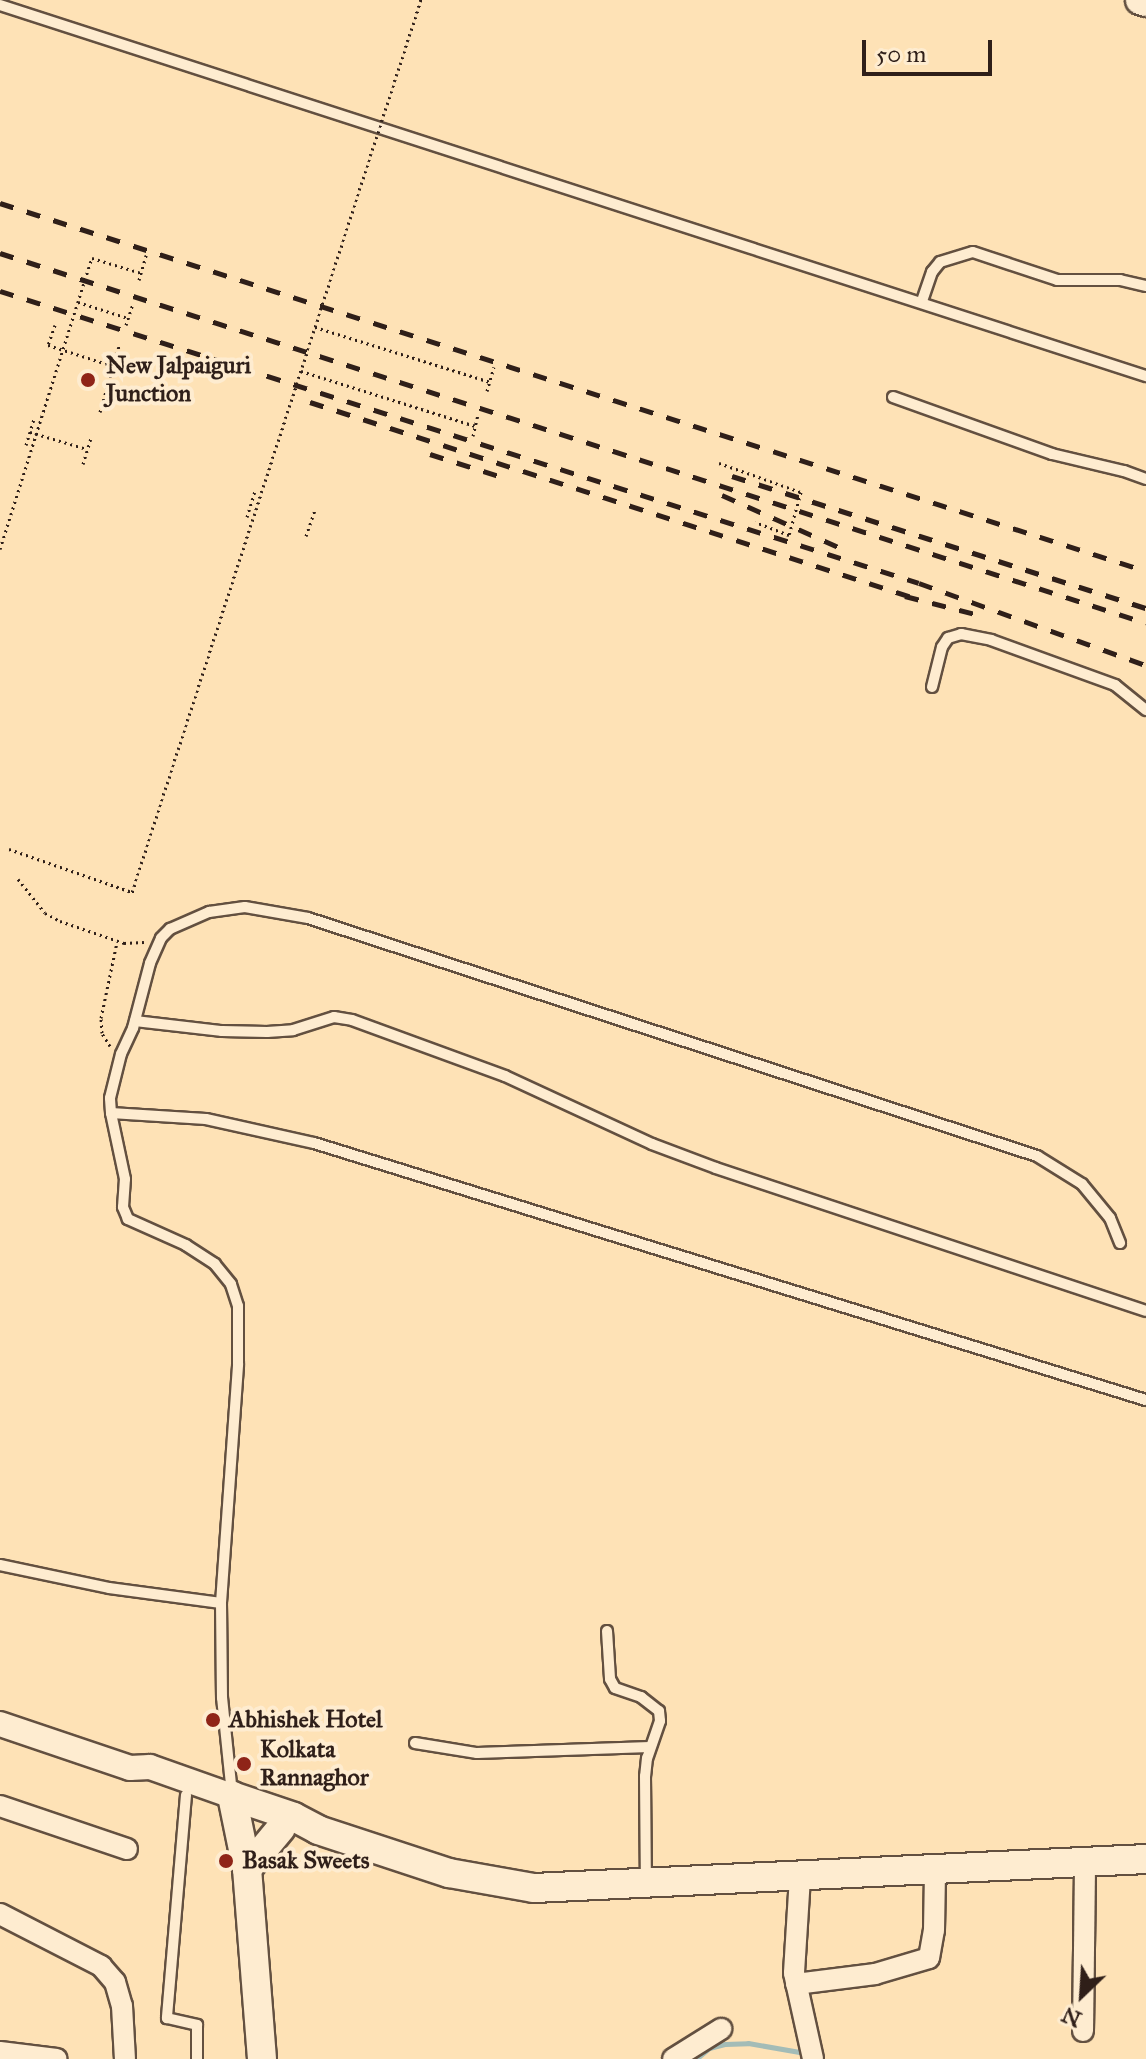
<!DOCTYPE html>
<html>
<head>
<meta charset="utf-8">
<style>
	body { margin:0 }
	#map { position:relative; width:1146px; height:2059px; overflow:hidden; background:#fee2b6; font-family:"IM FELL Great Primer",serif }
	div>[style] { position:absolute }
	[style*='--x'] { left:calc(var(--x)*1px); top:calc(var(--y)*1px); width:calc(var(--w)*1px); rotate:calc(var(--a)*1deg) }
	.stream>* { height:5px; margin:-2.5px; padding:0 2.5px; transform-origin:2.5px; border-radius:2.5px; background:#a3bcb7 }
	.path>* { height:3px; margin-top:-1.5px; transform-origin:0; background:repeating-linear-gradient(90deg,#2f1f19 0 2px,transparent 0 6px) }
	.roads { filter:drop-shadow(2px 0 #635040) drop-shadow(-2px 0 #635040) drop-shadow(0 2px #635040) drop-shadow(0 -2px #635040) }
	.service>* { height:10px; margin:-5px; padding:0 5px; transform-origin:5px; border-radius:5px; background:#feecd0 }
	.minor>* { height:20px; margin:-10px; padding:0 10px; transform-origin:10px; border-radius:10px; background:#feecd0 }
	.tertiary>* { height:24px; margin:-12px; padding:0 12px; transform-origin:12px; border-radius:12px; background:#feecd0 }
	.secondary>* { height:28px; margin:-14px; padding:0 14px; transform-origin:14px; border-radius:14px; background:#feecd0 }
	.rail>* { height:5px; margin-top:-2.5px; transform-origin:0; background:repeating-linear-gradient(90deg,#2f1f19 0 14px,transparent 0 28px) }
	.path-bridge>* { height:3px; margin-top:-1.5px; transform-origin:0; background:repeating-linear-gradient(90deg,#2f1f19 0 2px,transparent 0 6px) }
	.dots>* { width:22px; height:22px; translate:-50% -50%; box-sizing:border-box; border:4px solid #feecd0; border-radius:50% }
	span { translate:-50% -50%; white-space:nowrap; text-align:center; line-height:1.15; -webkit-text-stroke:8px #feecd0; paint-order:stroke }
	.poi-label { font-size:24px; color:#2f1f19; font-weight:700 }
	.left { translate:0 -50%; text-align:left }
	.north { position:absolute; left:1042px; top:1955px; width:80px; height:80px; -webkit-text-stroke:6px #feecd0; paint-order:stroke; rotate:205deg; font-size:22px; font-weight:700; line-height:32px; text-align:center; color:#2f1f19 }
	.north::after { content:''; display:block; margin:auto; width:28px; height:36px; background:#2f1f19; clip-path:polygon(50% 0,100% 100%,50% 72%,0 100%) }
	.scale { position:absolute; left:862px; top:40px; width:130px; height:36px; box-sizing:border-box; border:4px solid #2f1f19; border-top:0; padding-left:10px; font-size:24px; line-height:28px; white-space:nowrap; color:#2f1f19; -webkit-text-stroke:6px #feecd0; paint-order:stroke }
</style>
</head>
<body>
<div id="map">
	<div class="stream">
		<div style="--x:696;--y:2059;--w:17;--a:-40"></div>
		<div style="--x:709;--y:2048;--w:16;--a:-14"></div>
		<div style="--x:725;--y:2044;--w:23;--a:-2"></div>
		<div style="--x:748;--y:2043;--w:58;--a:10"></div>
	</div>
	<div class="path">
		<div style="--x:92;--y:258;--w:51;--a:17"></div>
		<div style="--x:139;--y:280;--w:26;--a:-74"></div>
		<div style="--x:78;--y:302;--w:52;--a:17.7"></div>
		<div style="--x:55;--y:325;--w:21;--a:109"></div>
		<div style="--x:48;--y:345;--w:68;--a:17.9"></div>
		<div style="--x:126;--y:325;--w:23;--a:-72"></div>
		<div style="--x:315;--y:327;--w:183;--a:17.4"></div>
		<div style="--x:301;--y:371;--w:182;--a:17.5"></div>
		<div style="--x:487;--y:391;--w:25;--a:-74"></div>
		<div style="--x:100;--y:412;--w:69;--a:-73.9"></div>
		<div style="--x:30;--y:432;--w:59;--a:16.6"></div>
		<div style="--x:473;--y:436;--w:22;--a:-77"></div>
		<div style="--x:26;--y:445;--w:27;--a:-73"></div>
		<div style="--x:719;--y:463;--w:87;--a:19.5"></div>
		<div style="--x:801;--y:492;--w:45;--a:105.6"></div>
		<div style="--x:789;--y:535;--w:36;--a:-159"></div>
		<div style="--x:83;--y:464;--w:28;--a:-73"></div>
		<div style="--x:247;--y:517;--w:27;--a:-73"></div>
		<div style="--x:306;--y:536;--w:28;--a:-71"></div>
		<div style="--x:9;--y:849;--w:130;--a:19.3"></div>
		<div style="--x:18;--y:879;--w:43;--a:51.5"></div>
		<div style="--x:45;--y:913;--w:17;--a:28"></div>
		<div style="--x:60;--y:921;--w:68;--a:19"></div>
		<div style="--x:124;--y:943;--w:20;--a:-3"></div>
		<div style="--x:110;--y:1046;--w:15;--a:-122"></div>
		<div style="--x:102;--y:1033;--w:15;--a:-94"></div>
		<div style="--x:101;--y:1018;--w:78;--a:-78.1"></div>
	</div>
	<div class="roads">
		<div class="service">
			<div style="--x:0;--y:5;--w:1205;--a:17.94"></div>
			<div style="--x:922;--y:301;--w:31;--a:-71"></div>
			<div style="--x:932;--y:272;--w:13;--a:-51"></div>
			<div style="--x:940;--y:262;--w:34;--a:-17"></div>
			<div style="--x:973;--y:252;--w:89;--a:18.4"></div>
			<div style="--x:1057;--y:280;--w:63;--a:0"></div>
			<div style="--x:1120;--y:280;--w:27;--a:13"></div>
			<div style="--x:893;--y:397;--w:169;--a:19.7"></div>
			<div style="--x:1052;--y:454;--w:74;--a:13.3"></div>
			<div style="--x:1124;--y:471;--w:23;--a:20"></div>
			<div style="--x:932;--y:687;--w:41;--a:-76"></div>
			<div style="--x:942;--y:647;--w:11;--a:-56"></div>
			<div style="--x:948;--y:638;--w:14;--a:-17"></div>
			<div style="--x:961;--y:634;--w:31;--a:11"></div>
			<div style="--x:991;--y:640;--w:132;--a:19.9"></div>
			<div style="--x:1115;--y:685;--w:40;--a:39"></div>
			<div style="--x:135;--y:1021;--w:88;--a:6.6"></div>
			<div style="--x:222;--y:1031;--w:45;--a:1.3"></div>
			<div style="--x:267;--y:1032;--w:26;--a:-4"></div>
			<div style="--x:293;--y:1030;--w:43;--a:-17.6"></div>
			<div style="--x:334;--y:1017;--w:18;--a:9"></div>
			<div style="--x:352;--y:1020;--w:163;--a:20.1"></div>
			<div style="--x:505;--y:1076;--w:162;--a:24.8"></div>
			<div style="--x:652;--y:1144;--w:68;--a:20.6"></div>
			<div style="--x:716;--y:1168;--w:453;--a:18.4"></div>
			<div style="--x:111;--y:1113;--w:95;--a:3.6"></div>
			<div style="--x:206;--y:1119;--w:111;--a:12.5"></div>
			<div style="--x:314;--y:1143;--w:871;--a:17.17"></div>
			<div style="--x:0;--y:1565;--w:111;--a:11.9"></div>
			<div style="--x:109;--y:1588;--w:113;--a:7.6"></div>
			<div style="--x:607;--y:1631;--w:48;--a:86.4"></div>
			<div style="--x:610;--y:1679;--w:10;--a:61"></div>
			<div style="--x:615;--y:1688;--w:28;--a:19"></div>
			<div style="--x:641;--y:1697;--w:23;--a:38"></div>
			<div style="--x:659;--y:1711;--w:10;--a:84"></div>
			<div style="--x:660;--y:1721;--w:39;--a:109"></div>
			<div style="--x:647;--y:1758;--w:18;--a:96"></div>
			<div style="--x:645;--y:1776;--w:105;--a:89.5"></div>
			<div style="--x:415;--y:1743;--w:63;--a:9.2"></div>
			<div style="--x:477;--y:1753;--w:173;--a:-2"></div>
			<div style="--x:232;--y:1794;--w:97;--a:-95.9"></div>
			<div style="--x:222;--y:1698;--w:95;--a:-90.6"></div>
			<div style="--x:221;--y:1603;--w:240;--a:-85.9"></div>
			<div style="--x:238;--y:1364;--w:58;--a:-90"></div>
			<div style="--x:238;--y:1306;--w:23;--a:-108"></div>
			<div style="--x:231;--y:1284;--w:26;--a:-129"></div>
			<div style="--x:215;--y:1264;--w:35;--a:-147"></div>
			<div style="--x:186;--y:1245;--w:64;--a:-155.9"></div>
			<div style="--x:128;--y:1219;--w:13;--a:-113"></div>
			<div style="--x:123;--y:1207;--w:28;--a:-86"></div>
			<div style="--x:125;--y:1179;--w:67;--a:-102"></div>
			<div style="--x:111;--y:1113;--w:15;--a:-94"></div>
			<div style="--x:110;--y:1098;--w:45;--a:-76"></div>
			<div style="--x:121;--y:1054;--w:29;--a:-65"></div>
			<div style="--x:133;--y:1028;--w:67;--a:-75.3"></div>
			<div style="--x:150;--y:963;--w:27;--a:-66"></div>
			<div style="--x:161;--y:938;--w:13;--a:-45"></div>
			<div style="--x:170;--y:929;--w:43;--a:-23.6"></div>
			<div style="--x:209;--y:912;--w:36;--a:-8"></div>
			<div style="--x:245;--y:907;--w:64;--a:9.9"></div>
			<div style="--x:308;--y:918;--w:767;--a:18.08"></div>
			<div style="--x:1037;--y:1156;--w:53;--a:31.9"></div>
			<div style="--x:1082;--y:1184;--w:44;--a:50.5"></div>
			<div style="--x:1110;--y:1218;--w:27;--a:68"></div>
			<div style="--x:186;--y:1795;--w:224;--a:94.9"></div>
			<div style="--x:167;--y:2018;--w:31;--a:13"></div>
			<div style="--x:197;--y:2025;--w:34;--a:90"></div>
		</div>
		<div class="minor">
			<div style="--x:0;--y:1806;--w:134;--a:18.7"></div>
			<div style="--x:800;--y:1877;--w:96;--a:93.6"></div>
			<div style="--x:794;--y:1973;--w:88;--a:77.5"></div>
			<div style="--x:0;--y:1914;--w:114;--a:27.2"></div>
			<div style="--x:101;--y:1966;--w:21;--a:49"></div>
			<div style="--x:115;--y:1982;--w:25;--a:74"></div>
			<div style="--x:122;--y:2006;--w:53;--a:86.8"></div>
			<div style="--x:796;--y:1984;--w:80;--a:-7.2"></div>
			<div style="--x:875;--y:1974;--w:56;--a:-16.5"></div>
			<div style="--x:929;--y:1958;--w:28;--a:-80"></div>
			<div style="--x:934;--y:1930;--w:59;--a:-89"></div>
			<div style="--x:1083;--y:2031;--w:168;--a:-89.3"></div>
			<div style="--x:0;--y:2052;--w:57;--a:7"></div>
			<div style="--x:673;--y:2059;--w:57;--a:-32"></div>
		</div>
		<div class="tertiary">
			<div style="--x:0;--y:1724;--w:137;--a:18.7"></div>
			<div style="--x:130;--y:1768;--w:20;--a:-3"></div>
			<div style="--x:150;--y:1767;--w:87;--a:19.5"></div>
		</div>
		<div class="secondary">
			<div style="--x:1140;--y:0;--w:6;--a:18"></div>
			<div style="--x:247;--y:1869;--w:53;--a:-50.3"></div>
			<div style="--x:262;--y:2059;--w:191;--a:-94.5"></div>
			<div style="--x:247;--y:1869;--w:75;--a:-101.6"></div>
			<div style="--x:232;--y:1796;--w:65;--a:18.7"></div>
			<div style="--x:294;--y:1817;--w:27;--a:28"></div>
			<div style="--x:318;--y:1830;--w:138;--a:18.2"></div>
			<div style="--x:449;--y:1873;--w:86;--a:10"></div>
			<div style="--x:534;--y:1888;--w:613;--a:-2.71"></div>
		</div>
	</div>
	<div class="rail">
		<div style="--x:0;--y:203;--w:1204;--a:17.8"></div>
		<div style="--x:0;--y:253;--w:1204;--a:17.89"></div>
		<div style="--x:0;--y:291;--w:964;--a:17.63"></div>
		<div style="--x:919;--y:583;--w:241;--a:19.9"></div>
		<div style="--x:310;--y:402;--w:636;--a:17.95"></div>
		<div style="--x:430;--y:454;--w:72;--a:17.7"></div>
		<div style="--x:732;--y:476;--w:435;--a:17.7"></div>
		<div style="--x:722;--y:495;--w:133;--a:24.1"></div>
		<div style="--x:905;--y:596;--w:76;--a:14.4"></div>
	</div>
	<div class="path-bridge">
		<div style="--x:0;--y:549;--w:305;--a:-72.5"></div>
		<div style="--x:132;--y:892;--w:938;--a:-72.05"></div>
	</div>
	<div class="dots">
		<div style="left:88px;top:380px;background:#8f2418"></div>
		<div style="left:213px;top:1720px;background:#8f2418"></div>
		<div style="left:244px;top:1764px;background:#8f2418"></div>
		<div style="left:226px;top:1861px;background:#8f2418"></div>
	</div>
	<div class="poi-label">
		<span class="left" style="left:106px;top:380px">New Jalpaiguri<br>Junction</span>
		<span class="left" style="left:229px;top:1720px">Abhishek Hotel</span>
		<span class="left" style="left:260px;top:1764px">Kolkata<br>Rannaghor</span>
		<span class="left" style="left:242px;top:1861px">Basak Sweets</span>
	</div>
	<div class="north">N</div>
	<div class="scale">50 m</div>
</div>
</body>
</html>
